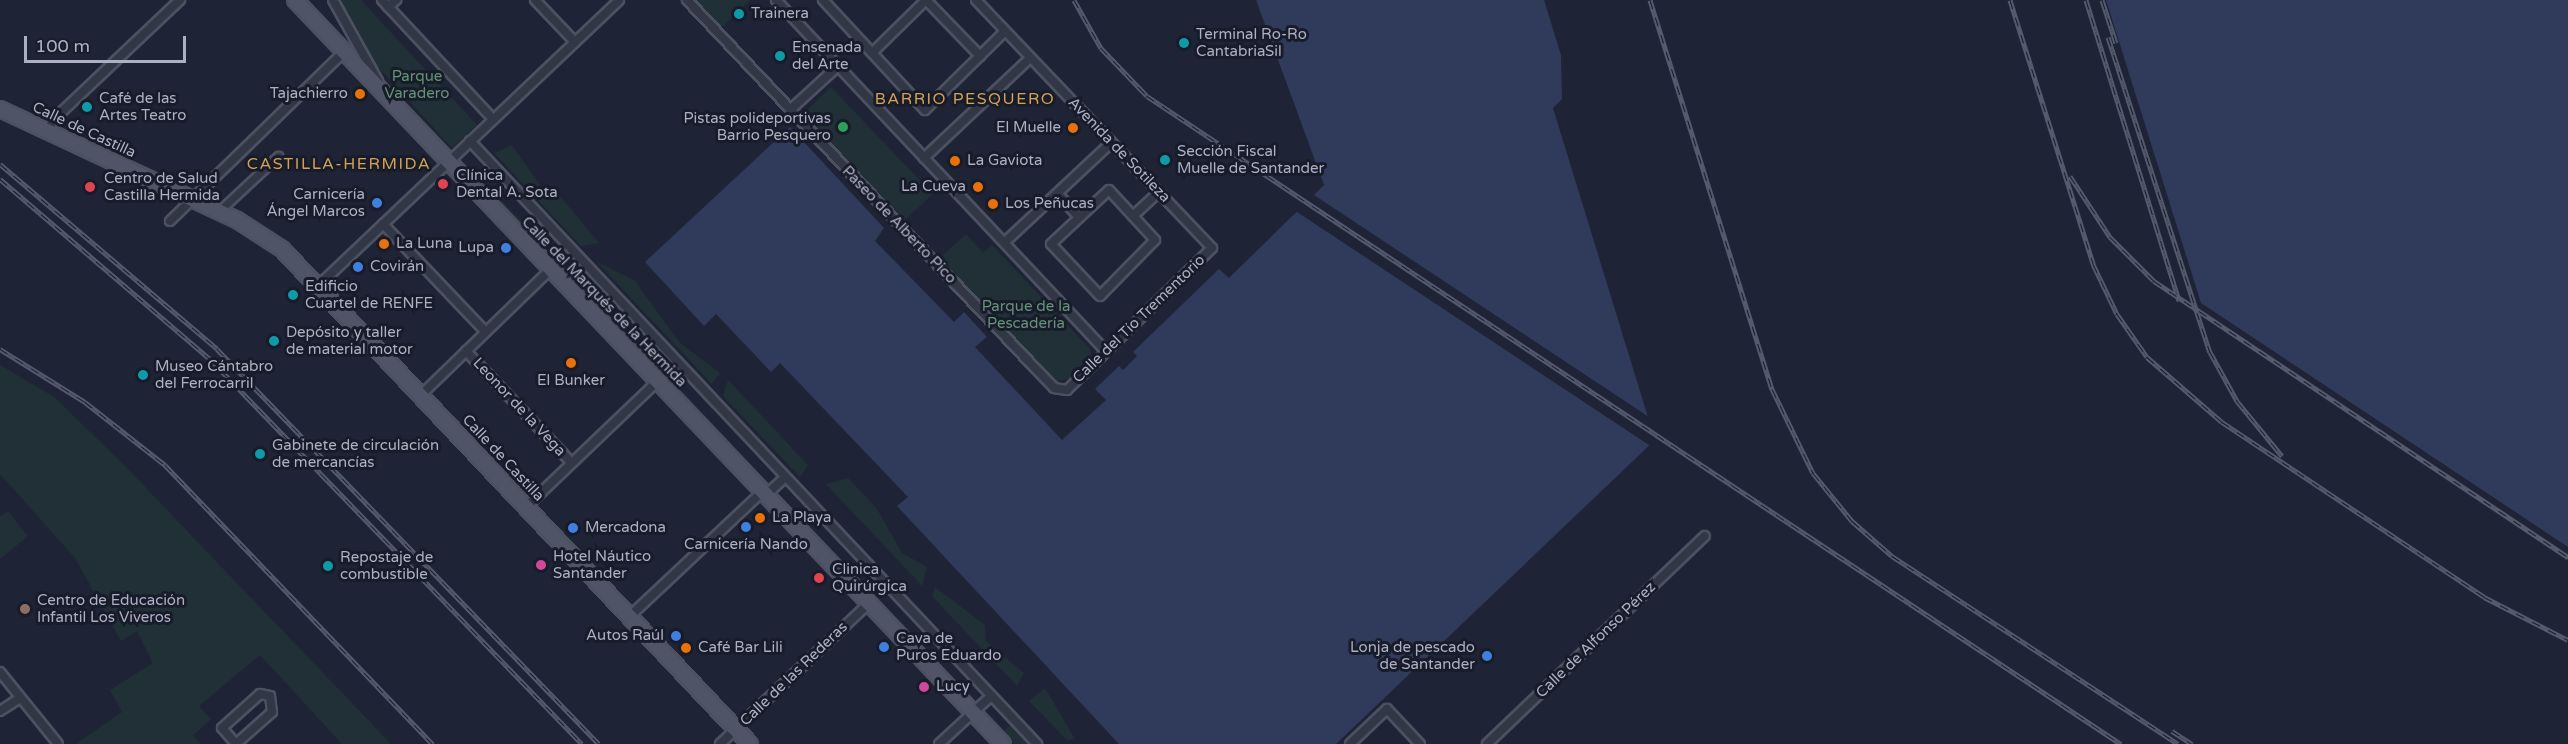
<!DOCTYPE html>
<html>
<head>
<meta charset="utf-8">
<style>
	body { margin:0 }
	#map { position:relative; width:2568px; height:744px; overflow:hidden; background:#1e2435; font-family:"Varela Round",sans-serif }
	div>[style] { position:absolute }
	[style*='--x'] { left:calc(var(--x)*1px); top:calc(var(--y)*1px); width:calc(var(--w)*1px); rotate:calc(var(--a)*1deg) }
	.green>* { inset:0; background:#203036 }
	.water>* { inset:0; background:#303a5b }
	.pier>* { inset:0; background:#1e2435 }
	.roads { filter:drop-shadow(2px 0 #4c5161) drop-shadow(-2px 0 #4c5161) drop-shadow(0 2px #4c5161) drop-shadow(0 -2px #4c5161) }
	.pedestrian>* { height:7px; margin:-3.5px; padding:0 3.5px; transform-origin:3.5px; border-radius:3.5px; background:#323746 }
	.minor>* { height:8px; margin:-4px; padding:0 4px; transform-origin:4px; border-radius:4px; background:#323746 }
	.primary>* { height:14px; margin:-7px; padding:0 7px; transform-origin:7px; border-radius:7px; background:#4f5566 }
	.rail>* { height:5px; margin-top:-2.5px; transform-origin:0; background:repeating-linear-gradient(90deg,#181c2a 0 9px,#535a6d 0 18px); box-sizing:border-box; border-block:2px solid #535a6d }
	.dots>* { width:16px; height:16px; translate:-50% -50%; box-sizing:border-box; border:3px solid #181c2a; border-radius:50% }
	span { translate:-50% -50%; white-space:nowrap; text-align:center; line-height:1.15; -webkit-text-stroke:6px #181c2a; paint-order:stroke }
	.poi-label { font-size:15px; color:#abb0c3 }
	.left { translate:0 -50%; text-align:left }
	.right { translate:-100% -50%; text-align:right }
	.park-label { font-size:15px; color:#649376 }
	.street-label { font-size:15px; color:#abb0c3 }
	.neighbourhood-label { font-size:16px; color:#d3a256; letter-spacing:1.5px }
	.scale { position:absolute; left:24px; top:36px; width:162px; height:27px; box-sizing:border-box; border:3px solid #abb0c3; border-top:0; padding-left:8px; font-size:18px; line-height:21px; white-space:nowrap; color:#abb0c3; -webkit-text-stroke:4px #181c2a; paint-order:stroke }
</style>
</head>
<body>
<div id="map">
	<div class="green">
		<div style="clip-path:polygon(339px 0,361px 0,477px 125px,452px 148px,378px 67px)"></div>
		<div style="clip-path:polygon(693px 0,750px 0,720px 29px)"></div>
		<div style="clip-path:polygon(831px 87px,933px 194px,905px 220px,803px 114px)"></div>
		<div style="clip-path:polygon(512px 145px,544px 191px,559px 195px,599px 243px,581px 246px,494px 153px)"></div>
		<div style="clip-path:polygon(502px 201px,732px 444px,729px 447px,499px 204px)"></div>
		<div style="clip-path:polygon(966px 234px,983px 253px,992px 245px,1090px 349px,1091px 357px,1070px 378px,1058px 381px,1049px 375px,940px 258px)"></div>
		<div style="clip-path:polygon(597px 262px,634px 280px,680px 343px,720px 373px,712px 384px)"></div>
		<div style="clip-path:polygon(0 365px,54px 397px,124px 465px,391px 744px,342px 744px,260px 655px,199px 706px,211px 719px,193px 735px,200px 744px,76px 744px,122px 712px,110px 690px,153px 663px,137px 631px,121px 641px,75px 558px,0 474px)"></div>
		<div style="clip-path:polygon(728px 380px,808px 465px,800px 477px,723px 396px)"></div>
		<div style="clip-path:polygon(848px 478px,877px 509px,902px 553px,927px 567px,922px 586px,826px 484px)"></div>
		<div style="clip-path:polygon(789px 506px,969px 697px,968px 698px,788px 508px)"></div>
		<div style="clip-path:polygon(8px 511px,28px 536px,0 559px,0 517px)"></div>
		<div style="clip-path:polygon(935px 587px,985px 625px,986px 641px,1024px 673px,1017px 686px,932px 596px)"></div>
		<div style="clip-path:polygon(1045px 688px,1075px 739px,1067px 740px,1029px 701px)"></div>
		<div style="clip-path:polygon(1010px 725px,1028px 744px,1014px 744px,1002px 732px)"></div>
	</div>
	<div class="water">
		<div style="clip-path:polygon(1256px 0,1544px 0,1561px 55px,1562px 99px,1553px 108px,1655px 440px,1336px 744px,1119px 744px,897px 506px,908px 497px,780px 363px,771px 372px,716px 314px,704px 326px,645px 262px,790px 127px,884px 228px,875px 241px,954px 322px,964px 312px,987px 337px,975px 347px,1062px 440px,1106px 400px,1095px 389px,1119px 366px,1123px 370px,1137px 356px,1133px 352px,1219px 269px,1229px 278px,1324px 185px)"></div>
		<div style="clip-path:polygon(2106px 0,2568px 0,2568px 547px,2201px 303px)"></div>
	</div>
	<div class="pier">
		<div style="clip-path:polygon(1311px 193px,1652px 419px,1657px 442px,1652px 447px,1294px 210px)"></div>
	</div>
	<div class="roads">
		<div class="pedestrian">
			<div style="--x:219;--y:211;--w:81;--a:-43"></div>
		</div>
		<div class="minor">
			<div style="--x:333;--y:0;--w:93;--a:60.9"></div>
			<div style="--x:382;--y:0;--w:163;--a:47"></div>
			<div style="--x:535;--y:0;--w:58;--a:46.4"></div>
			<div style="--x:687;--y:0;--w:505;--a:46.6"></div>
			<div style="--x:1034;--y:367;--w:29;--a:46"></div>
			<div style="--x:1054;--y:388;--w:13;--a:9"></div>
			<div style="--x:1067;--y:390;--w:203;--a:-44.4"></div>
			<div style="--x:1212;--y:248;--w:342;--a:-133.6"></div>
			<div style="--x:776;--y:0;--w:482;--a:46.8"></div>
			<div style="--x:823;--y:0;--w:150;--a:47.2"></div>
			<div style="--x:925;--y:110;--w:112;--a:-44.6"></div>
			<div style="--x:926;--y:0;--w:78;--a:46"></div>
			<div style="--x:388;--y:7;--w:11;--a:-41"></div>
			<div style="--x:872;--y:53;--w:76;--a:-44.5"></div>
			<div style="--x:790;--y:110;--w:64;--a:-42.5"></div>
			<div style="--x:48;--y:131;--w:12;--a:-66"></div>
			<div style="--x:53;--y:120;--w:175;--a:-43.4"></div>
			<div style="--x:470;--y:141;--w:828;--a:46.76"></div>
			<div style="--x:924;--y:158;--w:146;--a:-43.3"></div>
			<div style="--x:1109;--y:190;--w:68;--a:47.4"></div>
			<div style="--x:1155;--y:240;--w:78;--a:134.5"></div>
			<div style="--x:1100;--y:296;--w:71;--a:-133.3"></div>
			<div style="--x:1051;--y:244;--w:79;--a:-43"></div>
			<div style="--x:1058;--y:194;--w:31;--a:48"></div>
			<div style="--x:1133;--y:216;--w:35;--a:-43"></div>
			<div style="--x:170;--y:221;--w:243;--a:-44.2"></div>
			<div style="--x:383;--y:224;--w:149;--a:46.4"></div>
			<div style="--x:1005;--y:242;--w:146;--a:-43.1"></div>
			<div style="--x:318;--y:286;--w:415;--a:-43.5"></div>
			<div style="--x:466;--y:351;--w:154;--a:46.6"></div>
			<div style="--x:421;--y:395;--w:180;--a:-44.1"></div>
			<div style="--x:765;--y:496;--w:26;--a:-43"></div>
			<div style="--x:526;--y:507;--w:181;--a:-43.7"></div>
			<div style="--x:630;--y:616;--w:181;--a:-43.2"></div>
			<div style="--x:0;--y:672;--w:92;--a:51.1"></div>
			<div style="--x:260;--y:694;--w:10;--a:11"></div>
			<div style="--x:270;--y:696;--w:16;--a:83"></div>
			<div style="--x:272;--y:712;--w:48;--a:138.4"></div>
			<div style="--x:236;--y:744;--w:21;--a:-131"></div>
			<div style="--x:222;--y:728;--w:51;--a:-41.8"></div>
			<div style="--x:0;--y:711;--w:20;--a:-33"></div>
			<div style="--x:720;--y:744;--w:204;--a:-43.4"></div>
			<div style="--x:939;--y:744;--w:71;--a:-42.7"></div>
			<div style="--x:1350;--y:744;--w:51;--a:-43.4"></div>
			<div style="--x:1387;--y:709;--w:48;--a:46.7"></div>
			<div style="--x:1487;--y:744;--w:301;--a:-43.7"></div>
		</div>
		<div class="primary">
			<div style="--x:295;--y:0;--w:1027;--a:46.42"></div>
			<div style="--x:0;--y:109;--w:262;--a:25.1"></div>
			<div style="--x:237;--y:220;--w:54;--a:32.8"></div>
			<div style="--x:282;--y:249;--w:681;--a:46.61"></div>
		</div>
	</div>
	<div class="rail">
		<div style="--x:1074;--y:0;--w:55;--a:60.6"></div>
		<div style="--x:1101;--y:48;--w:66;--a:46.2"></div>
		<div style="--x:1147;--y:96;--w:1170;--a:33.64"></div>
		<div style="--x:1650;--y:0;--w:408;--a:72.6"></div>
		<div style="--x:1772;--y:389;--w:93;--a:64"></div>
		<div style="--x:1813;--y:473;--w:62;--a:50.9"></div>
		<div style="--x:1852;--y:521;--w:53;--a:41.2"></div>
		<div style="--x:1892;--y:556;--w:342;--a:33.3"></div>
		<div style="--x:2010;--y:0;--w:277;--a:72.5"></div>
		<div style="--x:2093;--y:264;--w:55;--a:64.4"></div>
		<div style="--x:2117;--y:314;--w:52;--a:55.1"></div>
		<div style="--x:2147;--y:357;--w:99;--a:40.9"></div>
		<div style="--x:2222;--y:422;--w:315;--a:33.7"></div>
		<div style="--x:2484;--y:597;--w:94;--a:27.1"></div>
		<div style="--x:2086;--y:0;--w:315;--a:72.8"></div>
		<div style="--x:2102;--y:0;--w:45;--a:72"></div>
		<div style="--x:2108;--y:37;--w:331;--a:72.1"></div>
		<div style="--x:2210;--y:352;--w:56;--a:61.1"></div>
		<div style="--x:2237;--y:401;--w:71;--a:50.7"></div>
		<div style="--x:0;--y:164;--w:285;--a:40.4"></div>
		<div style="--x:217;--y:349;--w:549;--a:45.96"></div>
		<div style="--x:2070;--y:176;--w:73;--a:56.7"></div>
		<div style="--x:2110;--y:237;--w:62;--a:45"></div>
		<div style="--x:2154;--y:281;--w:498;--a:33.7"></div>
		<div style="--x:0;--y:179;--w:274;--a:40.6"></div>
		<div style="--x:208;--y:357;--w:538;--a:45.98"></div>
		<div style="--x:0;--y:349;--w:100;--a:31.9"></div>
		<div style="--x:85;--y:402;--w:102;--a:38.2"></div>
		<div style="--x:165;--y:465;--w:387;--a:46.2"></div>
		<div style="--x:2172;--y:731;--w:24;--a:33"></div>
	</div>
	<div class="dots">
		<div style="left:739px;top:14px;background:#0f9aa8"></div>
		<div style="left:1184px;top:43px;background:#0f9aa8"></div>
		<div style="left:780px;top:56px;background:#0f9aa8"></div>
		<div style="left:360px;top:94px;background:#e8710a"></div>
		<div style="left:87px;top:107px;background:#0f9aa8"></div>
		<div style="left:843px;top:127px;background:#2e9e5b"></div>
		<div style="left:1073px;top:128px;background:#e8710a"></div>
		<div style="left:1165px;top:160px;background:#0f9aa8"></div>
		<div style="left:955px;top:161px;background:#e8710a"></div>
		<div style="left:443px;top:184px;background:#e0444e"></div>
		<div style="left:90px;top:187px;background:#e0444e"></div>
		<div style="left:978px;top:187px;background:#e8710a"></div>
		<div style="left:377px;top:203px;background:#3f7fe0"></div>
		<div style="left:993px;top:204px;background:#e8710a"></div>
		<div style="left:384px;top:244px;background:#e8710a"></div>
		<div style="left:506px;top:248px;background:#3f7fe0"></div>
		<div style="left:358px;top:267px;background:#3f7fe0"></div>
		<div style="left:293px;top:295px;background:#0f9aa8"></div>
		<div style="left:274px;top:341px;background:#0f9aa8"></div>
		<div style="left:571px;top:363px;background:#e8710a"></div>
		<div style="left:143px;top:375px;background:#0f9aa8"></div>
		<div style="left:260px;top:454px;background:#0f9aa8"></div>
		<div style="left:760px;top:518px;background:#e8710a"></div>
		<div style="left:746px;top:527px;background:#3f7fe0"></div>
		<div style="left:573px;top:528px;background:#3f7fe0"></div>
		<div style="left:541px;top:565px;background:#d1479c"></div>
		<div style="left:328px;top:566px;background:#0f9aa8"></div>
		<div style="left:819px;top:578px;background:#e0444e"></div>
		<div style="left:25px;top:609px;background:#8d6e63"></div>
		<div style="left:676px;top:636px;background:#3f7fe0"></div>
		<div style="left:884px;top:647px;background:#3f7fe0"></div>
		<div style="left:686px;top:648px;background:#e8710a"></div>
		<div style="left:1487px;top:656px;background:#3f7fe0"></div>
		<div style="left:924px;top:687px;background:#d1479c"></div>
	</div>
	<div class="poi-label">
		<span class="left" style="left:751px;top:14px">Trainera</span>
		<span class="left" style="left:1196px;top:43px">Terminal Ro-Ro<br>CantabriaSil</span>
		<span class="left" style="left:792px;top:56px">Ensenada<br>del Arte</span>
		<span class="right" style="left:348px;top:94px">Tajachierro</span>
		<span class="left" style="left:99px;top:107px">Café de las<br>Artes Teatro</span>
		<span class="right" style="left:831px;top:127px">Pistas polideportivas<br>Barrio Pesquero</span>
		<span class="right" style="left:1061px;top:128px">El Muelle</span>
		<span class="left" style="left:1177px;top:160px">Sección Fiscal<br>Muelle de Santander</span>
		<span class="left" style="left:967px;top:161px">La Gaviota</span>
		<span class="left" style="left:456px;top:184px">Clínica<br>Dental A. Sota</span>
		<span class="left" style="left:104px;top:187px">Centro de Salud<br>Castilla Hermida</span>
		<span class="right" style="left:966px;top:187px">La Cueva</span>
		<span class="right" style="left:365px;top:203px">Carnicería<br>Ángel Marcos</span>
		<span class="left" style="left:1005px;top:204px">Los Peñucas</span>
		<span class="left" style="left:396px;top:244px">La Luna</span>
		<span class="right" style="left:494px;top:248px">Lupa</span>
		<span class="left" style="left:370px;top:267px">Covirán</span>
		<span class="left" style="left:305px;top:295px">Edificio<br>Cuartel de RENFE</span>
		<span class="left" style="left:286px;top:341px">Depósito y taller<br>de material motor</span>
		<span class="left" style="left:155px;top:375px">Museo Cántabro<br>del Ferrocarril</span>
		<span style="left:571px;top:381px">El Bunker</span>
		<span class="left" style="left:272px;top:454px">Gabinete de circulación<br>de mercancías</span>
		<span class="left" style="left:772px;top:518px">La Playa</span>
		<span class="left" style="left:585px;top:528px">Mercadona</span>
		<span style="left:746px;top:545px">Carnicería Nando</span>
		<span class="left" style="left:553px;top:565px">Hotel Náutico<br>Santander</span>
		<span class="left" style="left:340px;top:566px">Repostaje de<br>combustible</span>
		<span class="left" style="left:832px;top:578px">Clinica<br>Quirúrgica</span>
		<span class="left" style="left:37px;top:609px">Centro de Educación<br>Infantil Los Viveros</span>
		<span class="right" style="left:664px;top:636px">Autos Raúl</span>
		<span class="left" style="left:896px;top:647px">Cava de<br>Puros Eduardo</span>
		<span class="right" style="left:1475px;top:656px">Lonja de pescado<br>de Santander</span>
		<span class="left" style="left:698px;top:648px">Café Bar Lili</span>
		<span class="left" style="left:936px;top:687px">Lucy</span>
	</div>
	<div class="park-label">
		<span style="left:417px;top:85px">Parque<br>Varadero</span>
		<span style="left:1026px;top:315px">Parque de la<br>Pescadería</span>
	</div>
	<div class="street-label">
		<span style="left:84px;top:130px;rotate:25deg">Calle de Castilla</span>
		<span style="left:1119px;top:150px;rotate:46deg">Avenida de Sotileza</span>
		<span style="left:899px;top:225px;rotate:46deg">Paseo de Alberto Pico</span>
		<span style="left:604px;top:302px;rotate:46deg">Calle del Marqués de la Hermida</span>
		<span style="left:1139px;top:319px;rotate:-44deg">Calle del Tío Trementorio</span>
		<span style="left:519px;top:407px;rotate:47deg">Leonor de la Vega</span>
		<span style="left:503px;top:458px;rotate:47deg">Calle de Castilla</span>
		<span style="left:1596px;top:640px;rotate:-44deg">Calle de Alfonso Pérez</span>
		<span style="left:794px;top:674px;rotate:-44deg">Calle de las Rederas</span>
	</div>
	<div class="neighbourhood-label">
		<span style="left:965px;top:99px">BARRIO PESQUERO</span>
		<span style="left:339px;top:164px">CASTILLA-HERMIDA</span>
	</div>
	<div class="scale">100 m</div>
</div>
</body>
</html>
